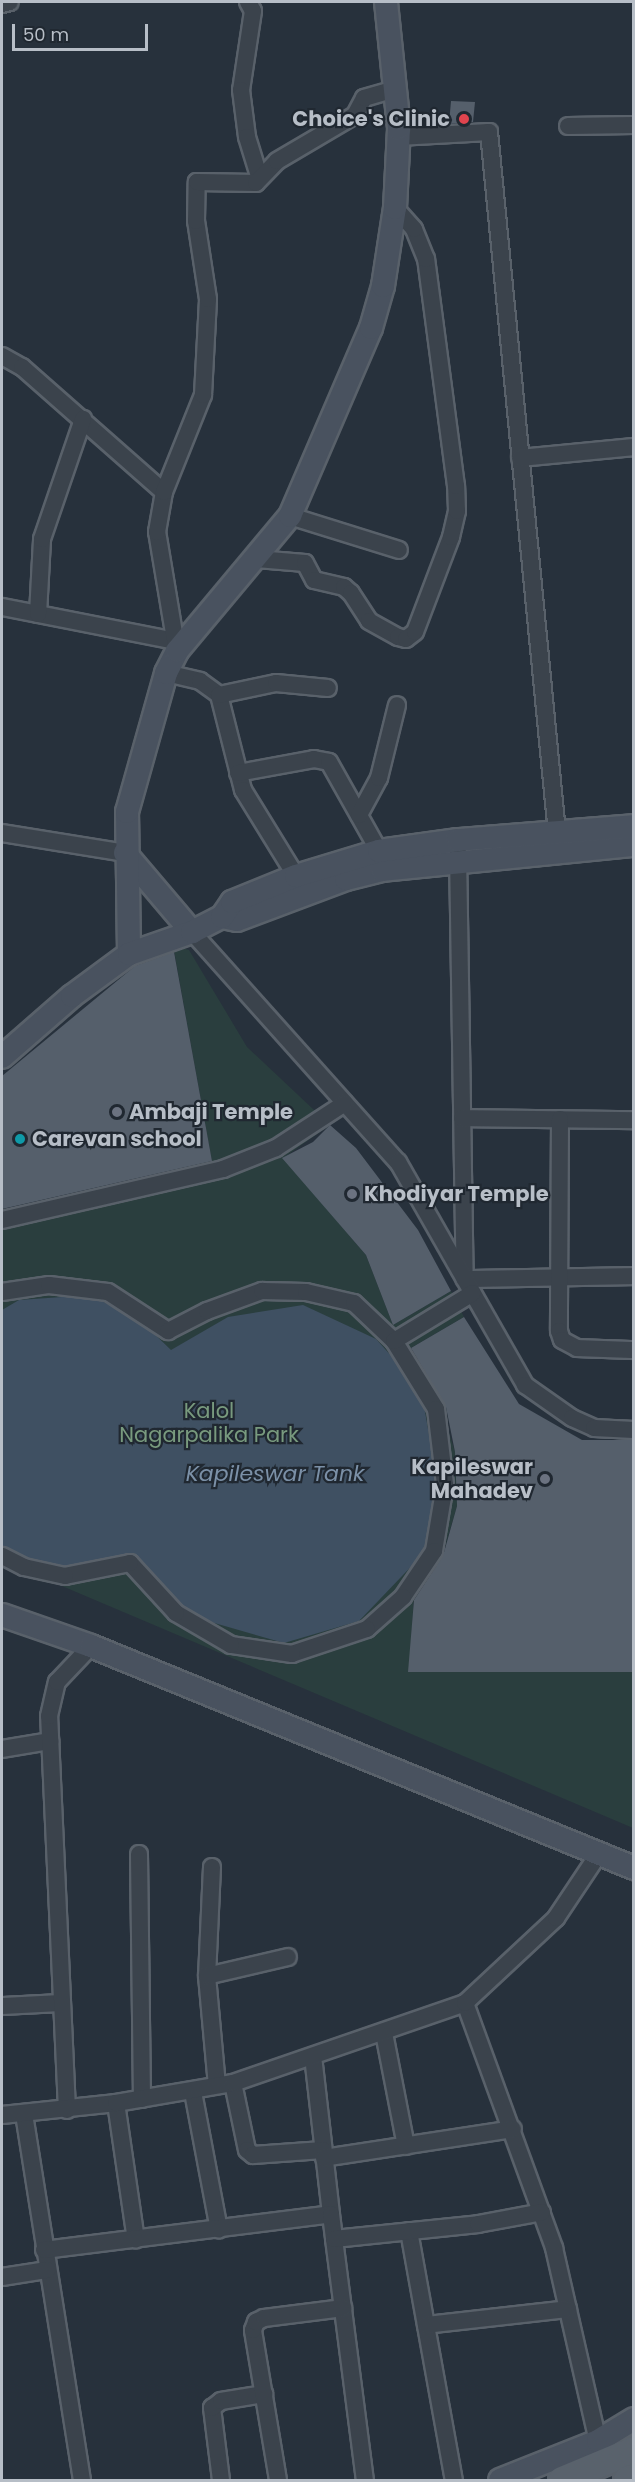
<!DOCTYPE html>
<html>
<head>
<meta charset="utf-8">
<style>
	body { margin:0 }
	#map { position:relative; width:635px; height:2482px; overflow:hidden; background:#27313c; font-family:Poppins,sans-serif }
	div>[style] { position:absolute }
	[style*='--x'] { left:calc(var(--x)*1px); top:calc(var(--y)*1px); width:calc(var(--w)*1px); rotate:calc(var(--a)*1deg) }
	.green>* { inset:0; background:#2a3e3e }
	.water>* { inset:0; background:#3f5062 }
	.building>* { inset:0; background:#555f6b }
	.roads { filter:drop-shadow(2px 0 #59616a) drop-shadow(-2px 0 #59616a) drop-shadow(0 2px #59616a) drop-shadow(0 -2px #59616a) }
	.street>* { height:16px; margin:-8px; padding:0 8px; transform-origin:8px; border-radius:8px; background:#3b434c }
	.secondary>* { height:22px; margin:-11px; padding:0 11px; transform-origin:11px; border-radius:11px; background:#49525f }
	.primary>* { height:26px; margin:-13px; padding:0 13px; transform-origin:13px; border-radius:13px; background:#59626c }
	.dots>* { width:16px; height:16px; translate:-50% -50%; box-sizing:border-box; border:3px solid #202831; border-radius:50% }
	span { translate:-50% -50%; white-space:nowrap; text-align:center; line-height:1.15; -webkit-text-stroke:4.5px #202831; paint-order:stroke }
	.poi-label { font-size:21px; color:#b7bec7; font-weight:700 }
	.right { translate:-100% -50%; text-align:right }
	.left { translate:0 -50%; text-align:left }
	.park-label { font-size:21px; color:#789a7e }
	.water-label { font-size:22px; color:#7b90a7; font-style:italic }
	.frame { position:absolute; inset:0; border:3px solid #b7bec7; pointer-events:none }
	.scale { position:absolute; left:12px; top:24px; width:136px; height:27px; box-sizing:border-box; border:3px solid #b7bec7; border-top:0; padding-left:8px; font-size:18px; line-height:21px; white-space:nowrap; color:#b7bec7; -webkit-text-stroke:4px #202831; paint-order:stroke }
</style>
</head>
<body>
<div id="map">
	<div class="green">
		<div style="clip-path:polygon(173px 945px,189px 950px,247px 1047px,330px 1125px,283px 1158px,366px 1255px,393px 1325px,451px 1291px,464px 1317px,404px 1352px,440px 1403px,455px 1452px,457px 1506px,441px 1560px,414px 1595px,409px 1672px,633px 1672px,633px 1828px,36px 1575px,2px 1565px,2px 1211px,212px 1161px)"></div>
	</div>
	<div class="water">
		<div style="clip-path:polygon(91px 1295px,144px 1324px,171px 1350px,228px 1317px,303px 1305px,376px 1339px,421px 1389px,437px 1480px,424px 1553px,359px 1621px,284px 1643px,190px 1616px,134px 1553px,57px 1569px,2px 1547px,2px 1310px,19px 1300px)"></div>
	</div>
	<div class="building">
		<div style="clip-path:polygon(451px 101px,475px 102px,473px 122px,449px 124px)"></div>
		<div style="clip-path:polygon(174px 952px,212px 1161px,2px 1209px,2px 1076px,135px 966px)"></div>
		<div style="clip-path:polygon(330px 1125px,356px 1148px,418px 1230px,451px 1291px,393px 1325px,366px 1255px,282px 1158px,313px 1142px)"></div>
		<div style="clip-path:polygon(464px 1317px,519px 1404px,582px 1440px,633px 1440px,633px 1672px,408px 1672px,414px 1600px,443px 1556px,457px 1506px,455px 1452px,446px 1407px,411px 1348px)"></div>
	</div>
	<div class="roads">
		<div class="street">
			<div style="--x:248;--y:2;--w:10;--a:61"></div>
			<div style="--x:253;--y:11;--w:80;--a:98.6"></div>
			<div style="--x:241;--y:90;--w:47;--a:82.7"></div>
			<div style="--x:247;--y:137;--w:41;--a:72.9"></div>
			<div style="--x:2;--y:4;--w:8;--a:-14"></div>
			<div style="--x:568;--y:126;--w:66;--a:-0.9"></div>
			<div style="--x:398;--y:137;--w:91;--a:-3.1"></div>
			<div style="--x:489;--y:132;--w:704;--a:84.46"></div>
			<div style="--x:2;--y:356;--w:23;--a:29"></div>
			<div style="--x:22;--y:367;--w:189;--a:41.4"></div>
			<div style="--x:520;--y:458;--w:115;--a:-5.5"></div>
			<div style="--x:290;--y:516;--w:114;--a:17.3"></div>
			<div style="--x:257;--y:559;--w:48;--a:4.8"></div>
			<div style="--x:305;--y:563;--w:19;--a:62"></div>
			<div style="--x:314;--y:580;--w:31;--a:13"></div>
			<div style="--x:344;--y:587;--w:9;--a:41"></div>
			<div style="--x:351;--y:593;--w:33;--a:57"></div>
			<div style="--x:369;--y:621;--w:33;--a:29"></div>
			<div style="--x:398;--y:637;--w:8;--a:14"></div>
			<div style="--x:406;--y:639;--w:11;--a:-38"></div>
			<div style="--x:415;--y:632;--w:102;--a:-69.2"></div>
			<div style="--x:451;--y:537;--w:27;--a:-77"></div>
			<div style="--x:457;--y:511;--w:25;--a:-92"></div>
			<div style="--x:456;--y:486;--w:229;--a:-97.5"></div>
			<div style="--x:426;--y:259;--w:32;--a:-112"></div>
			<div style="--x:414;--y:229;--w:28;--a:-132"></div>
			<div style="--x:2;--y:607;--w:176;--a:11.1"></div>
			<div style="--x:38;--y:614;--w:75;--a:-86.9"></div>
			<div style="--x:42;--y:539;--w:127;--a:-71.1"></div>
			<div style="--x:177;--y:651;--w:121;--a:-99.5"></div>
			<div style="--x:157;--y:532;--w:41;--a:-80.1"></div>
			<div style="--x:164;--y:492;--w:105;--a:-68.1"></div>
			<div style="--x:203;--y:395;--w:96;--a:-87"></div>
			<div style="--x:208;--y:299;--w:79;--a:-98.7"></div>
			<div style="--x:196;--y:221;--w:39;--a:-89"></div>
			<div style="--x:197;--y:182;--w:59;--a:1"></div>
			<div style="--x:256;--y:183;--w:30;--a:-46"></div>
			<div style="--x:277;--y:161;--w:91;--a:-30.5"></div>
			<div style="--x:355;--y:115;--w:19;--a:-62"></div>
			<div style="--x:364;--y:98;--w:32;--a:-16"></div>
			<div style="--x:166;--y:673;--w:35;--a:13"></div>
			<div style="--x:200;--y:681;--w:24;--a:36"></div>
			<div style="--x:219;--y:695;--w:98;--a:75.8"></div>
			<div style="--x:243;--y:790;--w:101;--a:58.4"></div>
			<div style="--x:219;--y:695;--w:58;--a:-11.9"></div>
			<div style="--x:276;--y:683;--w:52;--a:5.5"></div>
			<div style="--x:238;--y:773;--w:77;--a:-10.4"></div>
			<div style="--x:314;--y:759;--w:15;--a:11"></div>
			<div style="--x:329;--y:762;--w:102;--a:60.7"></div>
			<div style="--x:359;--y:815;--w:42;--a:-61.6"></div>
			<div style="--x:379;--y:778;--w:75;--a:-76.1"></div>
			<div style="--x:2;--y:833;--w:125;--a:9.2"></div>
			<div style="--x:458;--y:852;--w:427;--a:89.1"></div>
			<div style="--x:465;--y:1279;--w:169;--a:-1"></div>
			<div style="--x:192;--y:932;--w:309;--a:48.2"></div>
			<div style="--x:398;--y:1162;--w:257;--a:60.3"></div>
			<div style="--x:525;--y:1385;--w:57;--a:35.1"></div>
			<div style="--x:572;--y:1418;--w:24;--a:24"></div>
			<div style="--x:594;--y:1428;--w:40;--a:2.9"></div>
			<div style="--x:462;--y:1118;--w:172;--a:0.7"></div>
			<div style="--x:560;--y:1119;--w:212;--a:90.3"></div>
			<div style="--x:559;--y:1331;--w:9;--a:72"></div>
			<div style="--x:562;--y:1340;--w:17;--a:28"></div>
			<div style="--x:577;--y:1348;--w:57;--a:2"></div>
			<div style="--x:2;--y:1220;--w:227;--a:-13"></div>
			<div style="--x:223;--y:1169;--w:57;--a:-21.6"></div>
			<div style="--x:276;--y:1148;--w:82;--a:-33.1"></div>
			<div style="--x:2;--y:1292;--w:48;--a:-8.5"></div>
			<div style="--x:49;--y:1285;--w:59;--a:6.8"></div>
			<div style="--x:108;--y:1292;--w:72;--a:33"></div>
			<div style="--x:168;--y:1331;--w:44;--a:-27.1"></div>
			<div style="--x:207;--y:1311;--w:59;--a:-20"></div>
			<div style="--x:262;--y:1291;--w:44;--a:1.3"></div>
			<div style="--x:306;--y:1292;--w:49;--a:12.9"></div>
			<div style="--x:354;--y:1303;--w:55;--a:43.5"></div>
			<div style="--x:394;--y:1341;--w:80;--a:58.3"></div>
			<div style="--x:436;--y:1409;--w:77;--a:83.2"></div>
			<div style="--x:445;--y:1485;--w:67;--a:99.5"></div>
			<div style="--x:434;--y:1551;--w:55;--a:124"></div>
			<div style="--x:403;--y:1597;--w:48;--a:138.4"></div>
			<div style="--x:367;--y:1629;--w:79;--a:161.6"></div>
			<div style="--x:292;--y:1654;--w:62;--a:-171.6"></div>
			<div style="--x:231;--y:1645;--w:64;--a:-149.8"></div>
			<div style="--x:176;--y:1613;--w:68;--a:-132.6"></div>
			<div style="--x:130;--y:1563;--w:66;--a:168.7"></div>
			<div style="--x:65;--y:1576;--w:42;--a:-167.6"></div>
			<div style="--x:24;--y:1567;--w:25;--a:-153"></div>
			<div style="--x:394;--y:1341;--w:92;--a:-31.3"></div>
			<div style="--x:2;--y:1749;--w:49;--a:-9.5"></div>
			<div style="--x:139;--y:1854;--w:245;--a:89.3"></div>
			<div style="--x:212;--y:1867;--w:109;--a:92.6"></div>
			<div style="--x:207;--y:1976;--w:109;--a:84.8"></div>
			<div style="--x:207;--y:1976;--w:83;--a:-13.2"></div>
			<div style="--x:465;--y:2003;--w:261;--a:70"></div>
			<div style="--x:554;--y:2248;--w:198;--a:77.2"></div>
			<div style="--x:2;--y:2006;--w:60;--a:-2.9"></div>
			<div style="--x:384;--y:2033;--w:115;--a:79"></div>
			<div style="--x:313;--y:2056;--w:159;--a:83.5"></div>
			<div style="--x:233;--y:2083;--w:68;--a:78.2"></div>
			<div style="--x:247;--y:2150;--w:8;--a:40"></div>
			<div style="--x:253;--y:2155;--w:70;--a:-4.1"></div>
			<div style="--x:193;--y:2092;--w:140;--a:79.3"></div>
			<div style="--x:116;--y:2103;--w:138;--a:81.7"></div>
			<div style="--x:67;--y:2110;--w:394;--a:-92.6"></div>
			<div style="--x:49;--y:1716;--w:35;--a:-77"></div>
			<div style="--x:57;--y:1682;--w:50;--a:-46.6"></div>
			<div style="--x:24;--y:2114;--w:371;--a:81"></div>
			<div style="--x:2;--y:2115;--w:115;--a:-6"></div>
			<div style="--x:116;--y:2103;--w:119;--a:-9.7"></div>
			<div style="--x:233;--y:2083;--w:245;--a:-19"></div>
			<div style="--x:465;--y:2003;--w:125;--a:-43"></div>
			<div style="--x:556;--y:1918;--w:79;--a:-56.3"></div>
			<div style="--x:324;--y:2158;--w:191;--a:-8.7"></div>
			<div style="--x:409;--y:2231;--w:253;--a:79.8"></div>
			<div style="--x:334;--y:2239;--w:243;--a:82.7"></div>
			<div style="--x:44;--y:2250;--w:289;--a:-7.1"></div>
			<div style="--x:331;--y:2214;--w:25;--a:83"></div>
			<div style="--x:334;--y:2239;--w:145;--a:-5.9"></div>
			<div style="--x:478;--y:2224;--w:65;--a:-10.6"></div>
			<div style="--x:2;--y:2277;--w:46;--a:-8.8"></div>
			<div style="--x:426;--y:2325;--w:143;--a:-6.4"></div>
			<div style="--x:221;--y:2480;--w:73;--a:-97.1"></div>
			<div style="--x:212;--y:2408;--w:11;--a:-38"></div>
			<div style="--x:221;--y:2401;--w:44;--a:-9.2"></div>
			<div style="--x:278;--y:2480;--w:152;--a:-99.5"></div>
			<div style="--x:253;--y:2330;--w:9;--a:-69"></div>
			<div style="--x:256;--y:2322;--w:9;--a:-27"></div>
			<div style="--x:264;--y:2318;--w:80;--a:-7.2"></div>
		</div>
		<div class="secondary">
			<div style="--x:125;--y:853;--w:104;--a:49.7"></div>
			<div style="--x:222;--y:917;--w:15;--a:11"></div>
			<div style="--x:237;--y:920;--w:116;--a:-20.6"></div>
			<div style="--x:346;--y:879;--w:37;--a:-14"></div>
			<div style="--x:382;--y:870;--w:253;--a:-5.7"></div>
			<div style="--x:129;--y:954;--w:142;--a:-90.8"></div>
			<div style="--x:127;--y:812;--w:144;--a:-74.3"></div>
			<div style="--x:166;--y:673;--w:25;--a:-63"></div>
			<div style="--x:177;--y:651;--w:176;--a:-50.1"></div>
			<div style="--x:290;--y:516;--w:205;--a:-66.7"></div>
			<div style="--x:371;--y:328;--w:44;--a:-74.1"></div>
			<div style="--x:383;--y:286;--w:79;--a:-81.3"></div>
			<div style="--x:395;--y:208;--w:80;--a:-87.1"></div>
			<div style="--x:399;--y:128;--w:127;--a:-95.9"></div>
			<div style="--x:2;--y:1057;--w:93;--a:-41.1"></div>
			<div style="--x:72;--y:996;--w:71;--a:-36.4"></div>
			<div style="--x:129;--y:954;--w:67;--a:-19.2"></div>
			<div style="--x:192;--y:932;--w:34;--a:-27"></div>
			<div style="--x:222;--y:917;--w:18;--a:-56"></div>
			<div style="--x:232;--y:902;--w:69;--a:-22.1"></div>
			<div style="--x:296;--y:876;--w:87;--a:-16.8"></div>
			<div style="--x:379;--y:851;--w:80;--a:-7.9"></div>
			<div style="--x:458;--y:840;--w:177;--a:-4.5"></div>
			<div style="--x:2;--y:1615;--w:94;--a:19.2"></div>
			<div style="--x:91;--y:1646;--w:587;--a:22.24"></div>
			<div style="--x:500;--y:2480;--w:105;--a:-21.7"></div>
			<div style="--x:598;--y:2441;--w:42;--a:-31.4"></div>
		</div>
		<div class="primary">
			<div style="--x:562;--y:2480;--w:78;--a:-22.6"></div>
			<div style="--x:627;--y:2480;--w:8;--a:-23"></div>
		</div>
	</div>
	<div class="dots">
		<div style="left:464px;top:119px;background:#e0444e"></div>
		<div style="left:117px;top:1112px;background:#6b7280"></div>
		<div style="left:20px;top:1139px;background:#0f9aa8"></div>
		<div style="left:352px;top:1194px;background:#6b7280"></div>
		<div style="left:545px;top:1479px;background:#6b7280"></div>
	</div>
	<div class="poi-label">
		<span class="right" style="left:450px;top:119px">Choice's Clinic</span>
		<span class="left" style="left:129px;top:1112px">Ambaji Temple</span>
		<span class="left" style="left:32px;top:1139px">Carevan school</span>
		<span class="left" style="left:364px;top:1194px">Khodiyar Temple</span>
		<span class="right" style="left:533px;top:1479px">Kapileswar<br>Mahadev</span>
	</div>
	<div class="park-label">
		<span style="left:209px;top:1423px">Kalol<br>Nagarpalika Park</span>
	</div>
	<div class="water-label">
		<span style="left:275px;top:1474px">Kapileswar Tank</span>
	</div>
	<div class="frame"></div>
	<div class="scale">50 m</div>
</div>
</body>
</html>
